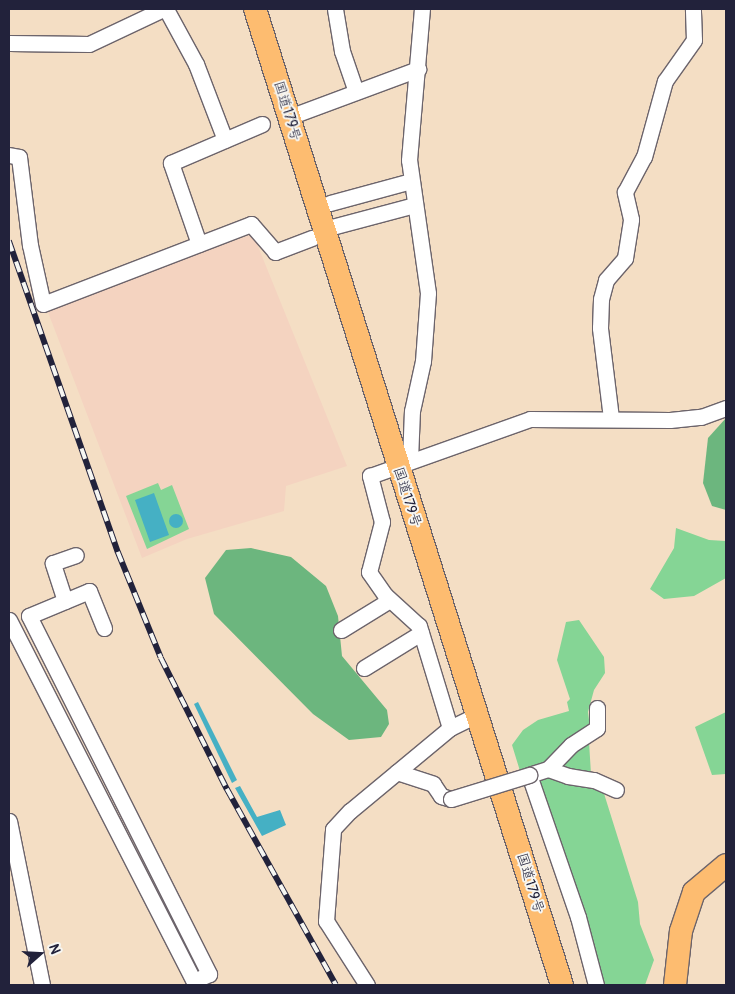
<!DOCTYPE html>
<html>
<head>
<meta charset="utf-8">
<style>
	body { margin:0 }
	#map { position:relative; width:735px; height:994px; overflow:hidden; background:#f4dec4; font-family:Pangolin,"Klee One",sans-serif }
	div>[style] { position:absolute }
	[style*='--x'] { left:calc(var(--x)*1px); top:calc(var(--y)*1px); width:calc(var(--w)*1px); rotate:calc(var(--a)*1deg) }
	.built>* { inset:0; background:#f4d3c0 }
	.green>* { inset:0; background:#85d595 }
	.forest>* { inset:0; background:#6cb67e }
	.water>* { inset:0; background:#45b0c4 }
	.round { border-radius:50% }
	.roads { filter:drop-shadow(1px 0 #6c646b) drop-shadow(-1px 0 #6c646b) drop-shadow(0 1px #6c646b) drop-shadow(0 -1px #6c646b) }
	.minor>* { height:15px; margin:-7.5px; padding:0 7.5px; transform-origin:7.5px; border-radius:7.5px; background:#fff }
	.highway>* { height:22px; margin:-11px; padding:0 11px; transform-origin:11px; border-radius:11px; background:#fdbc70 }
	.rail>* { height:5.5px; margin-top:-2.75px; transform-origin:0; background:repeating-linear-gradient(90deg,#f6f6f2 0 11px,#22223b 0 22px); box-sizing:border-box; border-block:1px solid #22223b }
	.bridges { filter:drop-shadow(1px 0 #6c646b) drop-shadow(-1px 0 #6c646b) drop-shadow(0 1px #6c646b) drop-shadow(0 -1px #6c646b) }
	.minor-bridge>* { height:15px; margin:-7.5px; padding:0 7.5px; transform-origin:7.5px; border-radius:7.5px; background:#fff }
	span { translate:-50% -50%; white-space:nowrap; text-align:center; line-height:1.15; -webkit-text-stroke:4px #f6f6f2; paint-order:stroke }
	.street-label { font-size:14px; color:#22223b }
	.frame { position:absolute; inset:0; border:10px solid #22223b; pointer-events:none }
	.north { position:absolute; left:15px; top:929px; width:50px; height:50px; -webkit-text-stroke:4px #f6f6f2; paint-order:stroke; rotate:71deg; font-size:14px; font-weight:700; line-height:20px; text-align:center; color:#22223b }
	.north::after { content:''; display:block; margin:auto; width:18px; height:22px; background:#22223b; clip-path:polygon(50% 0,100% 100%,50% 72%,0 100%) }
</style>
</head>
<body>
<div id="map">
	<div class="built">
		<div style="clip-path:polygon(253px 234px,347px 466px,286px 486px,284px 511px,187px 539px,142px 558px,46px 307px)"></div>
	</div>
	<div class="green">
		<div style="clip-path:polygon(158px 483px,161px 490px,172px 485px,189px 529px,147px 549px,126px 496px)"></div>
		<div style="clip-path:polygon(676px 528px,709px 540px,726px 541px,726px 578px,694px 596px,664px 599px,650px 589px,674px 548px)"></div>
		<div style="clip-path:polygon(579px 620px,604px 657px,605px 673px,594px 690px,588px 712px,590px 727px,548px 763px,520px 771px,512px 745px,523px 730px,538px 720px,569px 711px,567px 702px,570px 699px,557px 660px,566px 622px)"></div>
		<div style="clip-path:polygon(726px 712px,726px 774px,712px 775px,695px 727px)"></div>
		<div style="clip-path:polygon(589px 742px,591px 774px,556px 767px,573px 747px)"></div>
		<div style="clip-path:polygon(546px 772px,601px 784px,638px 902px,640px 924px,654px 960px,645px 985px,600px 985px,533px 776px)"></div>
	</div>
	<div class="forest">
		<div style="clip-path:polygon(726px 418px,726px 510px,712px 506px,703px 483px,708px 438px)"></div>
		<div style="clip-path:polygon(251px 548px,291px 557px,326px 586px,338px 616px,342px 656px,387px 710px,389px 724px,381px 737px,349px 740px,313px 714px,214px 614px,205px 578px,226px 550px)"></div>
	</div>
	<div class="water">
		<div style="clip-path:polygon(154px 493px,169px 535px,150px 542px,135px 500px)"></div>
		<div class="round" style="left:169px;top:514px;width:14px;height:14px"></div>
		<div style="clip-path:polygon(198px 702px,237px 780px,232px 783px,194px 704px)"></div>
		<div style="clip-path:polygon(240px 786px,257px 817px,280px 810px,286px 825px,262px 836px,235px 788px)"></div>
	</div>
	<div class="roads">
		<div class="minor">
			<div style="--x:166;--y:9;--w:63;--a:61.4"></div>
			<div style="--x:196;--y:64;--w:81;--a:69.1"></div>
			<div style="--x:335;--y:9;--w:43;--a:80.5"></div>
			<div style="--x:342;--y:51;--w:43;--a:71.1"></div>
			<div style="--x:9;--y:43;--w:80;--a:0.7"></div>
			<div style="--x:89;--y:44;--w:82;--a:-25.3"></div>
			<div style="--x:289;--y:117;--w:138;--a:-20.4"></div>
			<div style="--x:9;--y:155;--w:10;--a:11"></div>
			<div style="--x:19;--y:157;--w:89;--a:82.9"></div>
			<div style="--x:30;--y:245;--w:60;--a:77.6"></div>
			<div style="--x:43;--y:304;--w:223;--a:-21"></div>
			<div style="--x:251;--y:224;--w:37;--a:49"></div>
			<div style="--x:275;--y:252;--w:40;--a:-21"></div>
			<div style="--x:330;--y:203;--w:84;--a:-15.2"></div>
			<div style="--x:324;--y:229;--w:93;--a:-14.9"></div>
			<div style="--x:199;--y:244;--w:86;--a:-109.1"></div>
			<div style="--x:171;--y:163;--w:99;--a:-23.2"></div>
			<div style="--x:611;--y:418;--w:91;--a:-97"></div>
			<div style="--x:600;--y:328;--w:29;--a:-88"></div>
			<div style="--x:601;--y:299;--w:20;--a:-75"></div>
			<div style="--x:606;--y:280;--w:29;--a:-49"></div>
			<div style="--x:625;--y:258;--w:39;--a:-81"></div>
			<div style="--x:631;--y:219;--w:28;--a:-103"></div>
			<div style="--x:625;--y:192;--w:40;--a:-62"></div>
			<div style="--x:644;--y:157;--w:79;--a:-74.6"></div>
			<div style="--x:665;--y:81;--w:50;--a:-54.7"></div>
			<div style="--x:694;--y:40;--w:31;--a:-92"></div>
			<div style="--x:410;--y:460;--w:49;--a:-87.7"></div>
			<div style="--x:412;--y:411;--w:51;--a:-77.6"></div>
			<div style="--x:423;--y:361;--w:68;--a:-85.8"></div>
			<div style="--x:428;--y:293;--w:134;--a:-98.1"></div>
			<div style="--x:409;--y:160;--w:152;--a:-85.1"></div>
			<div style="--x:65;--y:601;--w:40;--a:-108"></div>
			<div style="--x:53;--y:563;--w:24;--a:-19"></div>
			<div style="--x:9;--y:620;--w:410;--a:62.9"></div>
			<div style="--x:104;--y:628;--w:40;--a:-112"></div>
			<div style="--x:89;--y:591;--w:65;--a:157.4"></div>
			<div style="--x:29;--y:616;--w:401;--a:63.3"></div>
			<div style="--x:209;--y:974;--w:17;--a:155"></div>
			<div style="--x:341;--y:630;--w:57;--a:-31.5"></div>
			<div style="--x:364;--y:668;--w:67;--a:-31.6"></div>
			<div style="--x:450;--y:728;--w:107;--a:-106.9"></div>
			<div style="--x:419;--y:626;--w:46;--a:-137.6"></div>
			<div style="--x:385;--y:595;--w:28;--a:-125"></div>
			<div style="--x:369;--y:572;--w:52;--a:-75.4"></div>
			<div style="--x:382;--y:522;--w:48;--a:-104.6"></div>
			<div style="--x:370;--y:476;--w:170;--a:-19.6"></div>
			<div style="--x:530;--y:419;--w:140;--a:0.4"></div>
			<div style="--x:670;--y:420;--w:31;--a:-6"></div>
			<div style="--x:701;--y:417;--w:27;--a:-20"></div>
			<div style="--x:548;--y:769;--w:33;--a:-46"></div>
			<div style="--x:571;--y:745;--w:31;--a:-33"></div>
			<div style="--x:597;--y:728;--w:20;--a:-90"></div>
			<div style="--x:397;--y:772;--w:38;--a:18"></div>
			<div style="--x:433;--y:784;--w:14;--a:56"></div>
			<div style="--x:441;--y:796;--w:10;--a:17"></div>
			<div style="--x:9;--y:821;--w:167;--a:78.6"></div>
			<div style="--x:367;--y:985;--w:76;--a:-122.6"></div>
			<div style="--x:326;--y:921;--w:92;--a:-85.6"></div>
			<div style="--x:333;--y:829;--w:25;--a:-47"></div>
			<div style="--x:350;--y:811;--w:130;--a:-39.7"></div>
			<div style="--x:450;--y:728;--w:30;--a:-26"></div>
			<div style="--x:596;--y:985;--w:70;--a:-104.8"></div>
			<div style="--x:578;--y:917;--w:150;--a:-109"></div>
			<div style="--x:529;--y:775;--w:20;--a:-18"></div>
			<div style="--x:548;--y:769;--w:21;--a:19"></div>
			<div style="--x:568;--y:776;--w:26;--a:9"></div>
			<div style="--x:594;--y:780;--w:24;--a:24"></div>
		</div>
		<div class="highway">
			<div style="--x:255;--y:9;--w:1023;--a:72.54"></div>
			<div style="--x:675;--y:985;--w:54;--a:-83.7"></div>
			<div style="--x:681;--y:931;--w:41;--a:-71.6"></div>
			<div style="--x:694;--y:892;--w:42;--a:-40.2"></div>
		</div>
	</div>
	<div class="rail">
		<div style="--x:9;--y:241;--w:330;--a:70.7"></div>
		<div style="--x:118;--y:552;--w:114;--a:67.9"></div>
		<div style="--x:161;--y:658;--w:147;--a:63.3"></div>
		<div style="--x:227;--y:789;--w:224;--a:60.9"></div>
	</div>
	<div class="bridges">
		<div class="minor-bridge">
			<div style="--x:451;--y:799;--w:82;--a:-17.1"></div>
		</div>
	</div>
	<div class="street-label">
		<span style="left:287px;top:111px;rotate:73deg">国道179号</span>
		<span style="left:407px;top:497px;rotate:72deg">国道179号</span>
		<span style="left:530px;top:883px;rotate:73deg">国道179号</span>
	</div>
	<div class="frame"></div>
	<div class="north">N</div>
</div>
</body>
</html>
